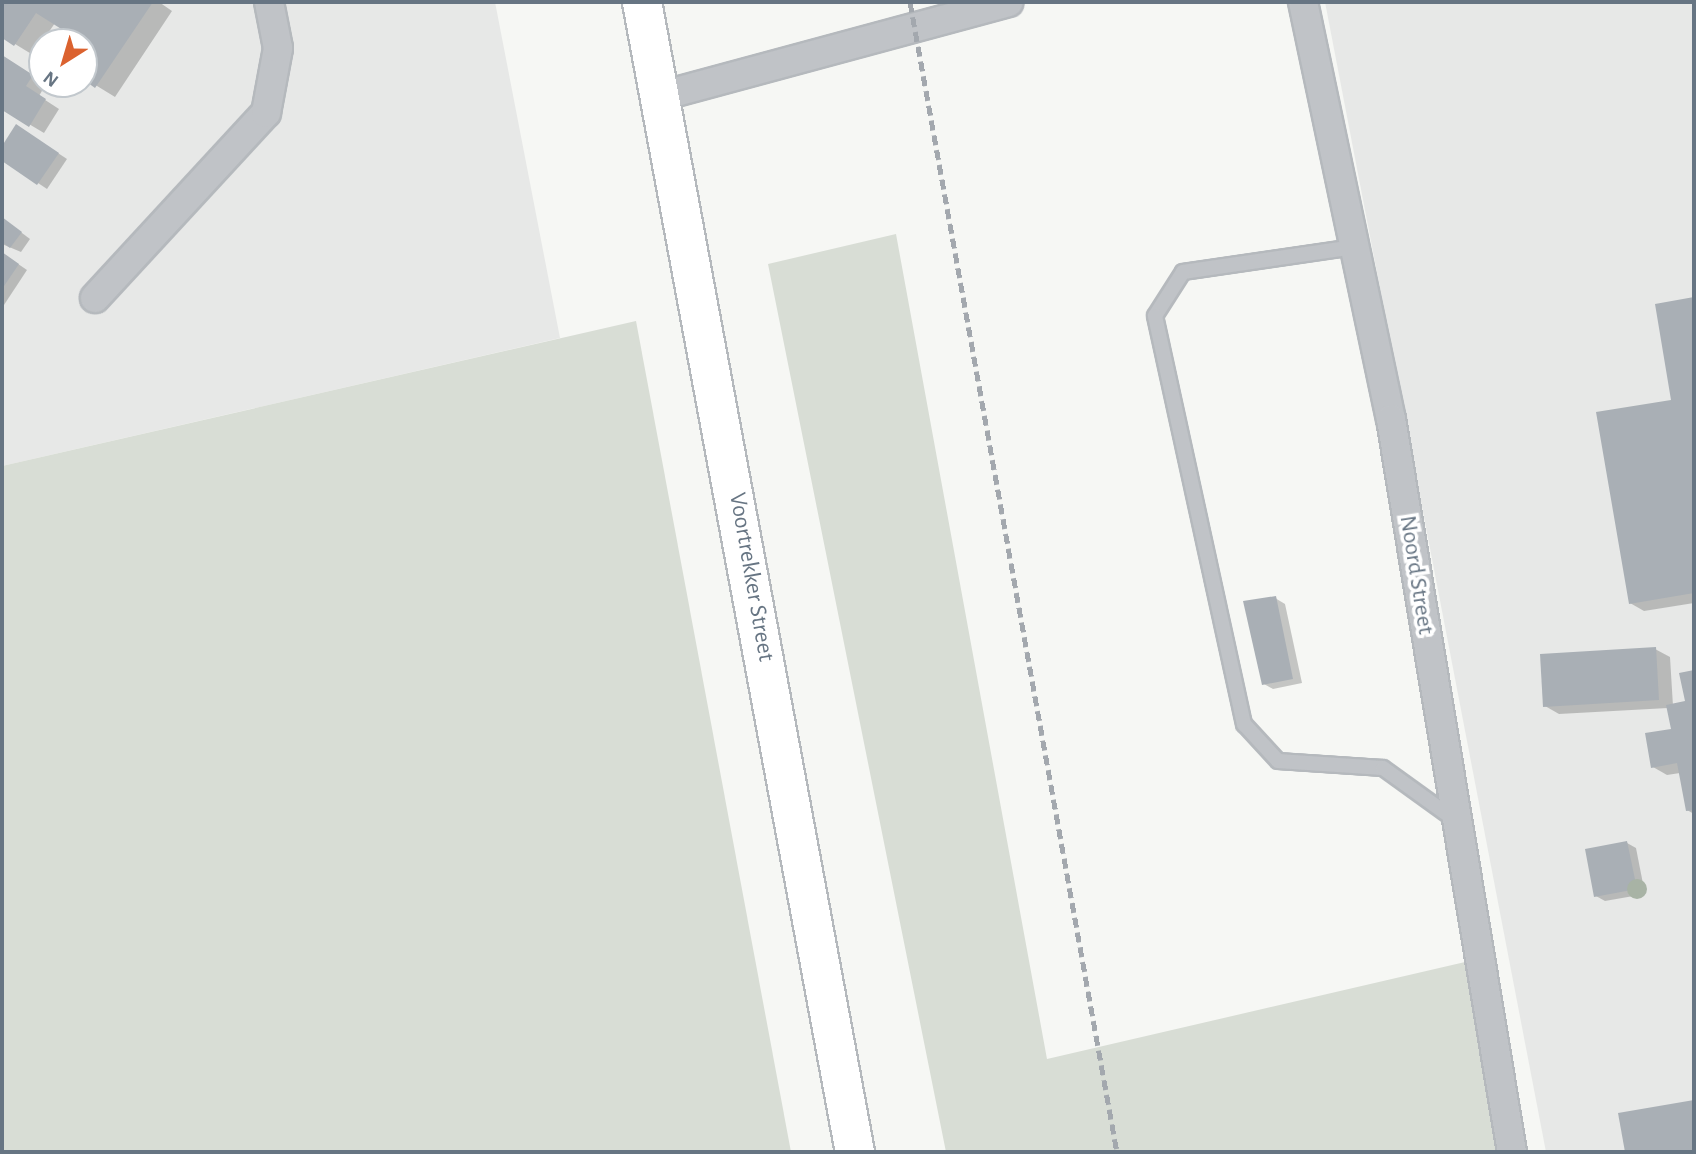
<!DOCTYPE html>
<html>
<head>
<meta charset="utf-8">
<style>
	body { margin:0 }
	#map { position:relative; width:1696px; height:1154px; overflow:hidden; background:#f6f7f4; font-family:"Alegreya Sans",sans-serif }
	div>[style] { position:absolute }
	[style*='--x'] { left:calc(var(--x)*1px); top:calc(var(--y)*1px); width:calc(var(--w)*1px); rotate:calc(var(--a)*1deg) }
	.built>* { inset:0; background:#e7e8e7 }
	.green>* { inset:0; background:#d8ddd5 }
	.shadow>* { inset:0; background:#0003 }
	.building>* { inset:0; background:#a9afb5 }
	.roads { filter:drop-shadow(2px 0 #b5b9bd) drop-shadow(-2px 0 #b5b9bd) drop-shadow(0 2px #b5b9bd) drop-shadow(0 -2px #b5b9bd) }
	.service>* { height:14px; margin:-7px; padding:0 7px; transform-origin:7px; border-radius:7px; background:#c0c3c7 }
	.minor>* { height:28px; margin:-14px; padding:0 14px; transform-origin:14px; border-radius:14px; background:#c0c3c7 }
	.secondary>* { height:38px; margin:-19px; padding:0 19px; transform-origin:19px; border-radius:19px; background:#fff }
	.rail>* { height:5px; margin-top:-2.5px; transform-origin:0; background:repeating-linear-gradient(90deg,#a3a8ae 0 10px,transparent 0 15px) }
	.trees>* { width:20px; height:20px; margin:-10px; border-radius:50%; background:#a8b3a5 }
	span { translate:-50% -50%; white-space:nowrap; text-align:center; line-height:1.15; -webkit-text-stroke:7px #fff; paint-order:stroke }
	.street-label { font-size:24px; color:#677583 }
	.frame { position:absolute; inset:0; border:4px solid #677583; pointer-events:none }
	.north { position:absolute; left:28px; top:28px; width:70px; height:70px; box-sizing:border-box; background:#fff; border:2px solid #c2c8cd; border-radius:50%; rotate:217deg; font-size:19px; font-weight:700; line-height:28px; text-align:center; color:#677583 }
	.north::after { content:''; display:block; margin:auto; width:24px; height:32px; background:#db622f; clip-path:polygon(50% 0,100% 100%,50% 72%,0 100%) }
</style>
</head>
<body>
<div id="map">
	<div class="built">
		<div style="clip-path:polygon(evenodd,2px 2px,495px 2px,560px 338px,2px 466px,2px 2px,42px 42px,84px 42px,84px 84px,42px 84px,42px 42px)"></div>
		<div style="clip-path:polygon(1325px 2px,1694px 2px,1694px 1152px,1546px 1152px)"></div>
	</div>
	<div class="green">
		<div style="clip-path:polygon(896px 234px,1047px 1059px,1478px 959px,1513px 1152px,946px 1152px,768px 264px)"></div>
		<div style="clip-path:polygon(636px 321px,791px 1152px,2px 1152px,2px 466px)"></div>
	</div>
	<div class="shadow">
		<div style="clip-path:polygon(2px 2px,159px 2px,172px 11px,115px 97px,84px 78px,84px 42px,62px 42px,68px 32px,55px 23px,33px 55px,2px 36px)"></div>
		<div style="clip-path:polygon(2px 56px,46px 84px,39px 96px,59px 109px,44px 133px,2px 108px)"></div>
		<div style="clip-path:polygon(17px 126px,67px 159px,47px 189px,2px 159px,2px 149px)"></div>
		<div style="clip-path:polygon(2px 218px,30px 239px,21px 252px,2px 244px)"></div>
		<div style="clip-path:polygon(2px 253px,27px 270px,2px 308px)"></div>
		<div style="clip-path:polygon(1694px 299px,1694px 603px,1644px 611px,1630px 603px,1673px 401px,1657px 305px)"></div>
		<div style="clip-path:polygon(1275px 598px,1285px 604px,1302px 683px,1273px 689px,1264px 684px)"></div>
		<div style="clip-path:polygon(1655px 649px,1670px 657px,1673px 706px,1687px 703px,1681px 674px,1694px 672px,1694px 814px,1687px 810px,1680px 773px,1667px 775px,1653px 767px,1673px 730px,1668px 708px,1559px 714px,1545px 706px)"></div>
		<div style="clip-path:polygon(1627px 843px,1636px 848px,1645px 894px,1605px 901px,1596px 896px)"></div>
		<div style="clip-path:polygon(1694px 1102px,1694px 1152px,1626px 1152px,1620px 1115px)"></div>
	</div>
	<div class="building">
		<div style="clip-path:polygon(2px 2px,153px 2px,95px 88px,84px 80px,84px 42px,60px 42px,66px 32px,36px 13px,14px 46px,2px 38px)"></div>
		<div style="clip-path:polygon(2px 55px,33px 75px,26px 86px,46px 99px,29px 127px,2px 110px)"></div>
		<div style="clip-path:polygon(16px 124px,59px 153px,37px 185px,2px 161px,2px 146px)"></div>
		<div style="clip-path:polygon(2px 217px,22px 232px,10px 248px,2px 242px)"></div>
		<div style="clip-path:polygon(2px 252px,19px 264px,2px 289px)"></div>
		<div style="clip-path:polygon(1694px 297px,1694px 593px,1629px 604px,1596px 412px,1671px 400px,1655px 304px)"></div>
		<div style="clip-path:polygon(1276px 596px,1293px 679px,1262px 685px,1243px 601px)"></div>
		<div style="clip-path:polygon(1656px 647px,1659px 700px,1543px 707px,1540px 654px)"></div>
		<div style="clip-path:polygon(1694px 670px,1694px 810px,1686px 811px,1677px 763px,1651px 768px,1645px 733px,1671px 729px,1666px 705px,1685px 701px,1679px 673px)"></div>
		<div style="clip-path:polygon(1627px 841px,1637px 889px,1594px 897px,1585px 849px)"></div>
		<div style="clip-path:polygon(1694px 1100px,1694px 1152px,1625px 1152px,1618px 1113px)"></div>
	</div>
	<div class="roads">
		<div class="service">
			<div style="--x:1354;--y:247;--w:173;--a:171.7"></div>
			<div style="--x:1183;--y:272;--w:52;--a:122.5"></div>
			<div style="--x:1155;--y:316;--w:418;--a:77.7"></div>
			<div style="--x:1244;--y:724;--w:50;--a:47.4"></div>
			<div style="--x:1278;--y:761;--w:105;--a:3.8"></div>
			<div style="--x:1383;--y:768;--w:89;--a:35.8"></div>
		</div>
		<div class="minor">
			<div style="--x:1303;--y:2;--w:426;--a:78.1"></div>
			<div style="--x:1391;--y:419;--w:743;--a:80.63"></div>
			<div style="--x:657;--y:97;--w:364;--a:-15.1"></div>
			<div style="--x:95;--y:298;--w:252;--a:-47.3"></div>
			<div style="--x:266;--y:113;--w:66;--a:-79.5"></div>
			<div style="--x:278;--y:48;--w:47;--a:-101.1"></div>
		</div>
		<div class="secondary">
			<div style="--x:642;--y:2;--w:1170;--a:79.51"></div>
		</div>
	</div>
	<div class="rail">
		<div style="--x:910;--y:2;--w:1168;--a:79.8"></div>
	</div>
	<div class="trees">
		<div style="left:1637px;top:889px"></div>
	</div>
	<div class="street-label">
		<span style="left:1416px;top:575px;rotate:81deg">Noord Street</span>
		<span style="left:751px;top:577px;rotate:80deg">Voortrekker Street</span>
	</div>
	<div class="frame"></div>
	<div class="north">N</div>
</div>
</body>
</html>
